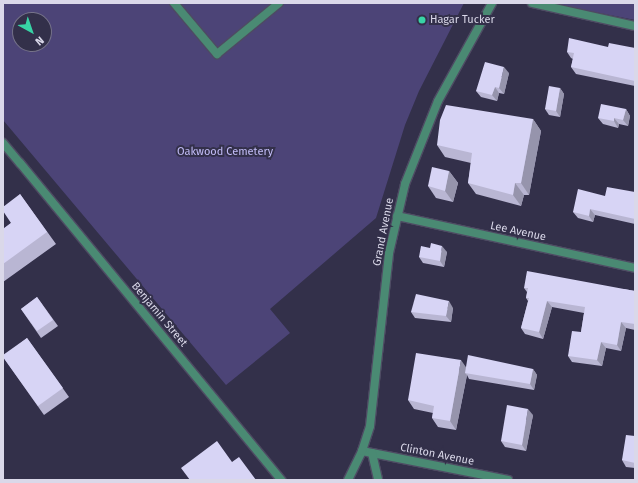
<!DOCTYPE html>
<html>
<head>
<meta charset="utf-8">
<style>
	body { margin:0 }
	#map { position:relative; width:638px; height:483px; overflow:hidden; background:#33304a; font-family:"Fira Sans",sans-serif }
	div>[style] { position:absolute }
	[style*='--x'] { left:calc(var(--x)*1px); top:calc(var(--y)*1px); width:calc(var(--w)*1px); rotate:calc(var(--a)*1deg) }
	.green>* { inset:0; background:#4c4477 }
	.roads { filter:drop-shadow(1px 0 #4e4b63) drop-shadow(-1px 0 #4e4b63) drop-shadow(0 1px #4e4b63) drop-shadow(0 -1px #4e4b63) }
	.service>* { height:8px; margin:-4px; padding:0 4px; transform-origin:4px; border-radius:4px; background:#4a8a73 }
	.minor>* { height:8px; margin:-4px; padding:0 4px; transform-origin:4px; border-radius:4px; background:#4a8a73 }
	.wall>* { inset:0; background:#b9b6d3 }
	.shaded-wall>* { inset:0; background:#9694ac }
	.building>* { inset:0; background:#d7d4f5 }
	.dots>* { width:11px; height:11px; translate:-50% -50%; box-sizing:border-box; border:2px solid #33304a; border-radius:50% }
	span { translate:-50% -50%; white-space:nowrap; text-align:center; line-height:1.15; -webkit-text-stroke:4px #33304a; paint-order:stroke }
	.poi-label { font-size:11px; color:#dad8e9 }
	.left { translate:0 -50%; text-align:left }
	.park-label { font-size:11px; color:#c1bbf6 }
	.street-label { font-size:11px; color:#dad8e9 }
	.frame { position:absolute; inset:0; border:4px solid #dad8e9; pointer-events:none }
	.north { position:absolute; left:12px; top:12px; width:40px; height:40px; box-sizing:border-box; background:#33304a; border:1px solid #76738a; border-radius:50%; rotate:140deg; font-size:11px; font-weight:700; line-height:16px; text-align:center; color:#dad8e9 }
	.north::after { content:''; display:block; margin:auto; width:14px; height:18px; background:#38d4a6; clip-path:polygon(50% 0,100% 100%,50% 72%,0 100%) }
</style>
</head>
<body>
<div id="map">
	<div class="green">
		<div style="clip-path:polygon(evenodd,3px 3px,464px 3px,419px 91px,405px 125px,376px 218px,270px 309px,290px 333px,226px 385px,3px 120px,3px 3px,20px 20px,44px 20px,44px 44px,20px 44px,20px 20px)"></div>
		<div style="clip-path:polygon(549px 3px,635px 3px,635px 20px)"></div>
	</div>
	<div class="roads">
		<div class="service">
			<div style="--x:174;--y:3;--w:67;--a:49.9"></div>
			<div style="--x:217;--y:54;--w:80;--a:-39.4"></div>
			<div style="--x:3;--y:143;--w:26;--a:50"></div>
		</div>
		<div class="minor">
			<div style="--x:532;--y:3;--w:106;--a:12.6"></div>
			<div style="--x:20;--y:163;--w:411;--a:50.5"></div>
			<div style="--x:397;--y:216;--w:244;--a:12.3"></div>
			<div style="--x:362;--y:451;--w:149;--a:11.2"></div>
			<div style="--x:372;--y:453;--w:28;--a:77"></div>
			<div style="--x:348;--y:480;--w:32;--a:-64"></div>
			<div style="--x:362;--y:451;--w:26;--a:-72"></div>
			<div style="--x:370;--y:426;--w:174;--a:-83.7"></div>
			<div style="--x:389;--y:253;--w:71;--a:-76.9"></div>
			<div style="--x:405;--y:184;--w:89;--a:-68.3"></div>
			<div style="--x:438;--y:101;--w:112;--a:-61.1"></div>
		</div>
	</div>
	<div class="wall">
		<div style="clip-path:polygon(608px 47px,635px 48px,635px 86px,576px 74px,571px 67px,573px 59px,571px 58px,567px 52px)"></div>
		<div style="clip-path:polygon(509px 73px,504px 94px,499px 93px,497px 101px,481px 97px,476px 91px)"></div>
		<div style="clip-path:polygon(560px 88px,564px 94px,560px 117px,549px 115px,545px 109px)"></div>
		<div style="clip-path:polygon(626px 109px,630px 116px,628px 126px,619px 124px,618px 128px,603px 124px,598px 118px)"></div>
		<div style="clip-path:polygon(533px 119px,541px 131px,529px 195px,524px 195px,521px 206px,476px 194px,468px 183px,471px 163px,445px 157px,437px 145px)"></div>
		<div style="clip-path:polygon(449px 171px,458px 183px,453px 202px,436px 198px,428px 186px)"></div>
		<div style="clip-path:polygon(635px 192px,635px 224px,595px 215px,593px 222px,578px 218px,573px 212px,605px 196px)"></div>
		<div style="clip-path:polygon(20px 194px,56px 244px,3px 282px,3px 229px,11px 223px)"></div>
		<div style="clip-path:polygon(430px 248px,447px 252px,444px 267px,423px 263px,419px 257px)"></div>
		<div style="clip-path:polygon(524px 288px,624px 289px,635px 291px,635px 330px,626px 328px,621px 351px,606px 348px,602px 366px,572px 362px,568px 356px,581px 332px,584px 313px,552px 307px,543px 339px,525px 334px,521px 328px,528px 301px,526px 298px,527px 292px)"></div>
		<div style="clip-path:polygon(37px 297px,58px 326px,41px 338px,21px 309px)"></div>
		<div style="clip-path:polygon(453px 308px,451px 322px,415px 318px,411px 312px)"></div>
		<div style="clip-path:polygon(27px 338px,69px 397px,44px 415px,3px 357px)"></div>
		<div style="clip-path:polygon(466px 367px,533px 369px,537px 375px,534px 390px,469px 379px,467px 375px,456px 430px,438px 427px,432px 418px,433px 413px,414px 409px,408px 400px)"></div>
		<div style="clip-path:polygon(533px 415px,526px 451px,505px 447px,501px 441px)"></div>
		<div style="clip-path:polygon(635px 436px,635px 468px,626px 467px,622px 460px)"></div>
	</div>
	<div class="shaded-wall">
		<div style="clip-path:polygon(504px 67px,509px 73px,504px 94px,499px 88px)"></div>
		<div style="clip-path:polygon(495px 87px,499px 93px,497px 101px,492px 95px)"></div>
		<div style="clip-path:polygon(560px 88px,564px 94px,560px 117px,556px 111px)"></div>
		<div style="clip-path:polygon(626px 109px,630px 116px,628px 126px,623px 120px)"></div>
		<div style="clip-path:polygon(614px 118px,619px 124px,618px 128px,614px 121px)"></div>
		<div style="clip-path:polygon(533px 119px,541px 131px,529px 195px,521px 183px)"></div>
		<div style="clip-path:polygon(449px 171px,458px 183px,453px 202px,445px 191px)"></div>
		<div style="clip-path:polygon(515px 183px,524px 195px,521px 206px,513px 195px)"></div>
		<div style="clip-path:polygon(590px 209px,595px 215px,593px 222px,589px 216px)"></div>
		<div style="clip-path:polygon(442px 246px,447px 252px,444px 267px,440px 261px)"></div>
		<div style="clip-path:polygon(449px 301px,453px 308px,451px 322px,446px 316px)"></div>
		<div style="clip-path:polygon(547px 301px,552px 307px,543px 339px,539px 332px)"></div>
		<div style="clip-path:polygon(621px 322px,626px 328px,621px 351px,617px 345px)"></div>
		<div style="clip-path:polygon(601px 342px,606px 348px,602px 366px,597px 360px)"></div>
		<div style="clip-path:polygon(461px 360px,468px 370px,465px 373px,467px 375px,456px 430px,450px 421px)"></div>
		<div style="clip-path:polygon(533px 369px,537px 375px,534px 390px,530px 384px)"></div>
		<div style="clip-path:polygon(528px 409px,533px 415px,526px 451px,522px 445px)"></div>
	</div>
	<div class="building">
		<div style="clip-path:polygon(569px 38px,608px 47px,609px 43px,635px 48px,635px 81px,571px 67px,574px 53px,567px 52px)"></div>
		<div style="clip-path:polygon(485px 62px,504px 67px,499px 88px,495px 87px,492px 95px,476px 91px)"></div>
		<div style="clip-path:polygon(549px 86px,560px 88px,556px 111px,545px 109px)"></div>
		<div style="clip-path:polygon(601px 104px,626px 109px,623px 120px,614px 118px,614px 121px,598px 118px)"></div>
		<div style="clip-path:polygon(446px 105px,533px 119px,521px 183px,515px 183px,513px 195px,468px 183px,472px 153px,437px 145px,440px 120px)"></div>
		<div style="clip-path:polygon(432px 167px,449px 171px,445px 191px,428px 186px)"></div>
		<div style="clip-path:polygon(607px 187px,635px 192px,635px 219px,590px 209px,589px 216px,573px 212px,578px 189px,605px 196px)"></div>
		<div style="clip-path:polygon(20px 194px,47px 232px,3px 264px,3px 229px,11px 223px,3px 211px,3px 207px)"></div>
		<div style="clip-path:polygon(431px 243px,442px 246px,440px 261px,419px 257px,421px 246px,430px 248px)"></div>
		<div style="clip-path:polygon(527px 271px,624px 289px,635px 291px,635px 324px,621px 322px,617px 345px,601px 342px,597px 360px,568px 356px,572px 331px,581px 332px,585px 307px,547px 301px,539px 332px,521px 328px,529px 298px,526px 298px,528px 288px,524px 288px)"></div>
		<div style="clip-path:polygon(416px 294px,449px 301px,446px 316px,411px 312px)"></div>
		<div style="clip-path:polygon(37px 297px,53px 320px,37px 331px,21px 309px)"></div>
		<div style="clip-path:polygon(27px 338px,63px 388px,38px 406px,3px 357px,3px 355px)"></div>
		<div style="clip-path:polygon(416px 353px,461px 360px,450px 421px,432px 418px,434px 406px,408px 400px)"></div>
		<div style="clip-path:polygon(468px 355px,533px 369px,530px 384px,465px 373px)"></div>
		<div style="clip-path:polygon(507px 405px,528px 409px,522px 445px,501px 441px)"></div>
		<div style="clip-path:polygon(626px 435px,635px 436px,635px 463px,622px 460px)"></div>
		<div style="clip-path:polygon(217px 441px,232px 462px,239px 457px,256px 480px,190px 480px,181px 468px)"></div>
	</div>
	<div class="dots">
		<div style="left:422px;top:20px;background:#38d4a6"></div>
	</div>
	<div class="poi-label">
		<span class="left" style="left:430px;top:20px">Hagar Tucker</span>
	</div>
	<div class="park-label">
		<span style="left:225px;top:152px">Oakwood Cemetery</span>
	</div>
	<div class="street-label">
		<span style="left:384px;top:232px;rotate:-79deg">Grand Avenue</span>
		<span style="left:518px;top:232px;rotate:12deg">Lee Avenue</span>
		<span style="left:159px;top:315px;rotate:50deg">Benjamin Street</span>
		<span style="left:437px;top:455px;rotate:11deg">Clinton Avenue</span>
	</div>
	<div class="frame"></div>
	<div class="north">N</div>
</div>
</body>
</html>
